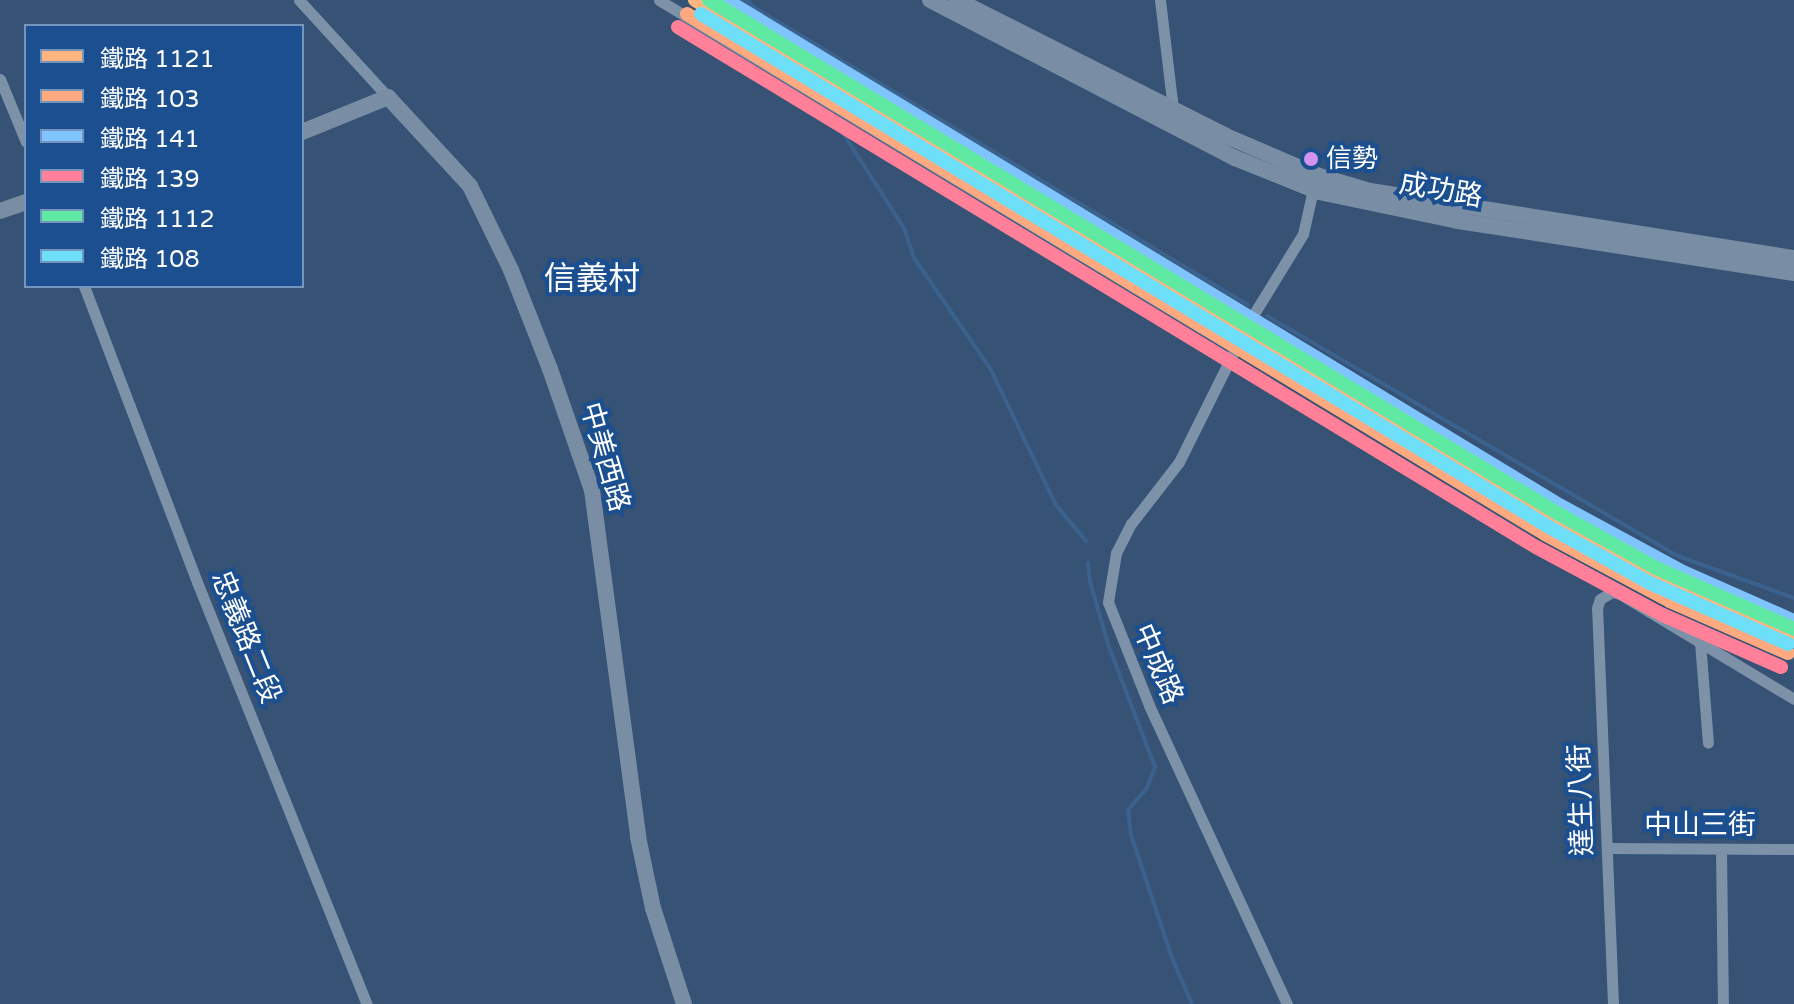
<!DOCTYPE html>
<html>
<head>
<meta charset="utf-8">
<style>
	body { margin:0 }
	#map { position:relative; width:1794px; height:1004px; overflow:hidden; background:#365274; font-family:"Varela Round","Noto Sans TC",sans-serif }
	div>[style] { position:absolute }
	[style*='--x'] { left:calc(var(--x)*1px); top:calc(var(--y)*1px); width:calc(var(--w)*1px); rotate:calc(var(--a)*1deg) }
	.stream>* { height:4px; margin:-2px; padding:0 2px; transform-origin:2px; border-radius:2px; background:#3b618d }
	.street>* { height:11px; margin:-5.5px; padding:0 5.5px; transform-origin:5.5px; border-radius:5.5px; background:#7d92a8 }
	.secondary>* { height:16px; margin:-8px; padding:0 8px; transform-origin:8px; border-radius:8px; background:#798da4 }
	.rail-1>* { height:14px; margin:-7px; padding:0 7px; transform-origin:7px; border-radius:7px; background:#ffb580 }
	.rail-2>* { height:14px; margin:-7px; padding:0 7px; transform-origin:7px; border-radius:7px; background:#ffa980 }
	.rail-3>* { height:14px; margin:-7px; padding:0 7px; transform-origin:7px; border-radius:7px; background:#80c4ff }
	.rail-4>* { height:14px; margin:-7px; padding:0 7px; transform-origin:7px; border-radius:7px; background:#ff8098 }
	.rail-5>* { height:14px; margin:-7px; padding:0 7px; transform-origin:7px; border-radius:7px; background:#60e9a3 }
	.rail-6>* { height:14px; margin:-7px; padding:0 7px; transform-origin:7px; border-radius:7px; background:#6ddff8 }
	.dots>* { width:22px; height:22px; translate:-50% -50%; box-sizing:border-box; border:4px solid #1b4f8f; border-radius:50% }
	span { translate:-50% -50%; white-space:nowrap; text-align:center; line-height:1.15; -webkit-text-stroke:8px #1b4f8f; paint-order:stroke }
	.bus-label { font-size:26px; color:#fff }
	.left { translate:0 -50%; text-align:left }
	.street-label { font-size:28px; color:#fff }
	.quarter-label { font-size:32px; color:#fff }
	.legend { position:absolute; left:24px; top:24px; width:280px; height:264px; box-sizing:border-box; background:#1b4f8f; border:2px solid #7695bc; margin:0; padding:10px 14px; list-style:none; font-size:24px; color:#fff }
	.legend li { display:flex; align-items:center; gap:16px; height:40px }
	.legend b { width:40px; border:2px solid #7695bc }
</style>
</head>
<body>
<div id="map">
	<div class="stream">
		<div style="--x:742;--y:0;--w:9;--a:32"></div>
		<div style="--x:748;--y:0;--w:7;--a:56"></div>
		<div style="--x:752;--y:6;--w:579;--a:31.08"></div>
		<div style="--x:834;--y:119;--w:130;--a:57.3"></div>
		<div style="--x:904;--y:228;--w:32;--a:72"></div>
		<div style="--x:914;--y:258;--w:134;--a:55.4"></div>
		<div style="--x:990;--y:368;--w:152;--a:64.3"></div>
		<div style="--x:1056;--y:505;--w:47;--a:50.2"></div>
		<div style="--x:1267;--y:316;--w:476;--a:30.3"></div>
		<div style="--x:1678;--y:556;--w:123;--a:19.9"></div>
		<div style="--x:1088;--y:563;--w:19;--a:84"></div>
		<div style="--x:1090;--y:582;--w:68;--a:73.7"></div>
		<div style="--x:1109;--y:647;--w:129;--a:69"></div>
		<div style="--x:1155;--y:767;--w:22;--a:111"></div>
		<div style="--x:1147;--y:788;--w:29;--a:131"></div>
		<div style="--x:1128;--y:810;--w:25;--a:83"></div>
		<div style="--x:1131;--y:835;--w:130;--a:71.6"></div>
		<div style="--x:1172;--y:958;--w:50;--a:66.5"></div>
	</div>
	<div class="street">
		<div style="--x:299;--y:0;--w:132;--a:47.5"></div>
		<div style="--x:659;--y:0;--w:674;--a:31.17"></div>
		<div style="--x:1160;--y:0;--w:101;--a:83.2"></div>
		<div style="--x:1172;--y:100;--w:15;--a:110"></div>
		<div style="--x:0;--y:79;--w:68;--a:67.6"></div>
		<div style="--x:84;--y:286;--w:317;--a:69.1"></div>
		<div style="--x:197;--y:582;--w:455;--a:68.1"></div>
		<div style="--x:1700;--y:642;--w:101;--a:85.5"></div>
		<div style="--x:1607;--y:848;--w:187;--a:0.3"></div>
		<div style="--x:1721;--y:849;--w:155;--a:89.3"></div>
		<div style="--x:1287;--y:1004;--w:329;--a:-114.8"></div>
		<div style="--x:1149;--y:705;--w:111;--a:-111.7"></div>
		<div style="--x:1108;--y:602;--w:50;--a:-80.7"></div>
		<div style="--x:1116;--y:553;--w:33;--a:-63"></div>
		<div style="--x:1131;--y:524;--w:78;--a:-52.3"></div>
		<div style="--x:1179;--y:462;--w:153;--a:-63.6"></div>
		<div style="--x:1247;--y:325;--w:107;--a:-58.4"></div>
		<div style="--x:1303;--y:234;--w:50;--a:-77.3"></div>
		<div style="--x:1613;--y:1004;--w:396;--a:-92.3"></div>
		<div style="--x:1597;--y:608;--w:9;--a:-72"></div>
		<div style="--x:1600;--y:599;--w:14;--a:-30"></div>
		<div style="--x:1612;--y:592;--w:8;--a:14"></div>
		<div style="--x:1620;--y:594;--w:203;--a:31.1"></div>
	</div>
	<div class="secondary">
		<div style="--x:930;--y:0;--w:343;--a:27.4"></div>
		<div style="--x:1235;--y:158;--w:91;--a:22"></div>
		<div style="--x:1319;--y:192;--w:142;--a:11.8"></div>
		<div style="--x:1458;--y:221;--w:340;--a:8.8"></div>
		<div style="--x:957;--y:0;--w:301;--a:26.8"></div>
		<div style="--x:1226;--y:136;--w:101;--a:23.3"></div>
		<div style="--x:1319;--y:176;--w:53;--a:16.4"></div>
		<div style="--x:1370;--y:191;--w:429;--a:9"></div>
		<div style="--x:302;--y:132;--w:93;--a:-22.1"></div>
		<div style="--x:388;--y:97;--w:121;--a:47.3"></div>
		<div style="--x:470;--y:186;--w:93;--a:64"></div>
		<div style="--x:511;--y:270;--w:106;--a:68.5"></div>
		<div style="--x:550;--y:369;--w:128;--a:70.9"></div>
		<div style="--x:592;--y:490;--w:350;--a:82.4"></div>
		<div style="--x:638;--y:837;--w:73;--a:78.1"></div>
		<div style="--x:653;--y:908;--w:101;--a:72.1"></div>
		<div style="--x:0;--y:211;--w:28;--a:-19"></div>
	</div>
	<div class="rail-1">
		<div style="--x:695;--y:0;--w:1003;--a:31.22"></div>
		<div style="--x:1553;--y:520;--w:142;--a:28.2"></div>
		<div style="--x:1678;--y:587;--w:127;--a:23.7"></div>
	</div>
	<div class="rail-2">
		<div style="--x:687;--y:14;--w:1003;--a:31.22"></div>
		<div style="--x:1545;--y:534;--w:142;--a:28.2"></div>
		<div style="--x:1670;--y:601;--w:129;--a:23.8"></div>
	</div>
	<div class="rail-3">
		<div style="--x:726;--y:0;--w:976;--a:31.22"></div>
		<div style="--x:1561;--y:506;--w:141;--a:28.4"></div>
		<div style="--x:1685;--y:573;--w:119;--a:23.8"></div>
	</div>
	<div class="rail-4">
		<div style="--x:678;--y:27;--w:1003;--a:31.22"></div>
		<div style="--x:1536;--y:547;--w:144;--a:28.2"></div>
		<div style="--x:1663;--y:615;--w:129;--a:23.8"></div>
	</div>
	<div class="rail-5">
		<div style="--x:709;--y:0;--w:991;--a:31.17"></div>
		<div style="--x:1557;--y:513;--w:113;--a:29.1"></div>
		<div style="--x:1656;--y:568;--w:151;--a:23.8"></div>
	</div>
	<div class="rail-6">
		<div style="--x:701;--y:14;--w:991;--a:31.17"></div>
		<div style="--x:1549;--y:527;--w:115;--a:29"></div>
		<div style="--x:1650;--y:583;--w:151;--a:23.8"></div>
	</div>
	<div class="dots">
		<div style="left:1311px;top:159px;background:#d193ec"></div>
	</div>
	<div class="bus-label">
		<span class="left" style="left:1326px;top:159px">信勢</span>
	</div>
	<div class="street-label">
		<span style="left:1441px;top:190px;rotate:10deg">成功路</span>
		<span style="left:605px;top:457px;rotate:74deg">中美西路</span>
		<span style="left:246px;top:637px;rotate:68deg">忠義路二段</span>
		<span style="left:1158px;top:664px;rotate:67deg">中成路</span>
		<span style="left:1581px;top:800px;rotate:-92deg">達生八街</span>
		<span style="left:1700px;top:825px">中山三街</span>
	</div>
	<div class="quarter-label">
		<span style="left:592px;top:279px">信義村</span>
	</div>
	<ul class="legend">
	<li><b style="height:10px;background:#ffb580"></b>鐵路 1121</li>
	<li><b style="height:10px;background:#ffa980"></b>鐵路 103</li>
	<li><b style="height:10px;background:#80c4ff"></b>鐵路 141</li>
	<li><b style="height:10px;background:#ff8098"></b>鐵路 139</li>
	<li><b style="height:10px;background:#60e9a3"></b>鐵路 1112</li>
	<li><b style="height:10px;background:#6ddff8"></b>鐵路 108</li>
	</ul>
</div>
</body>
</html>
